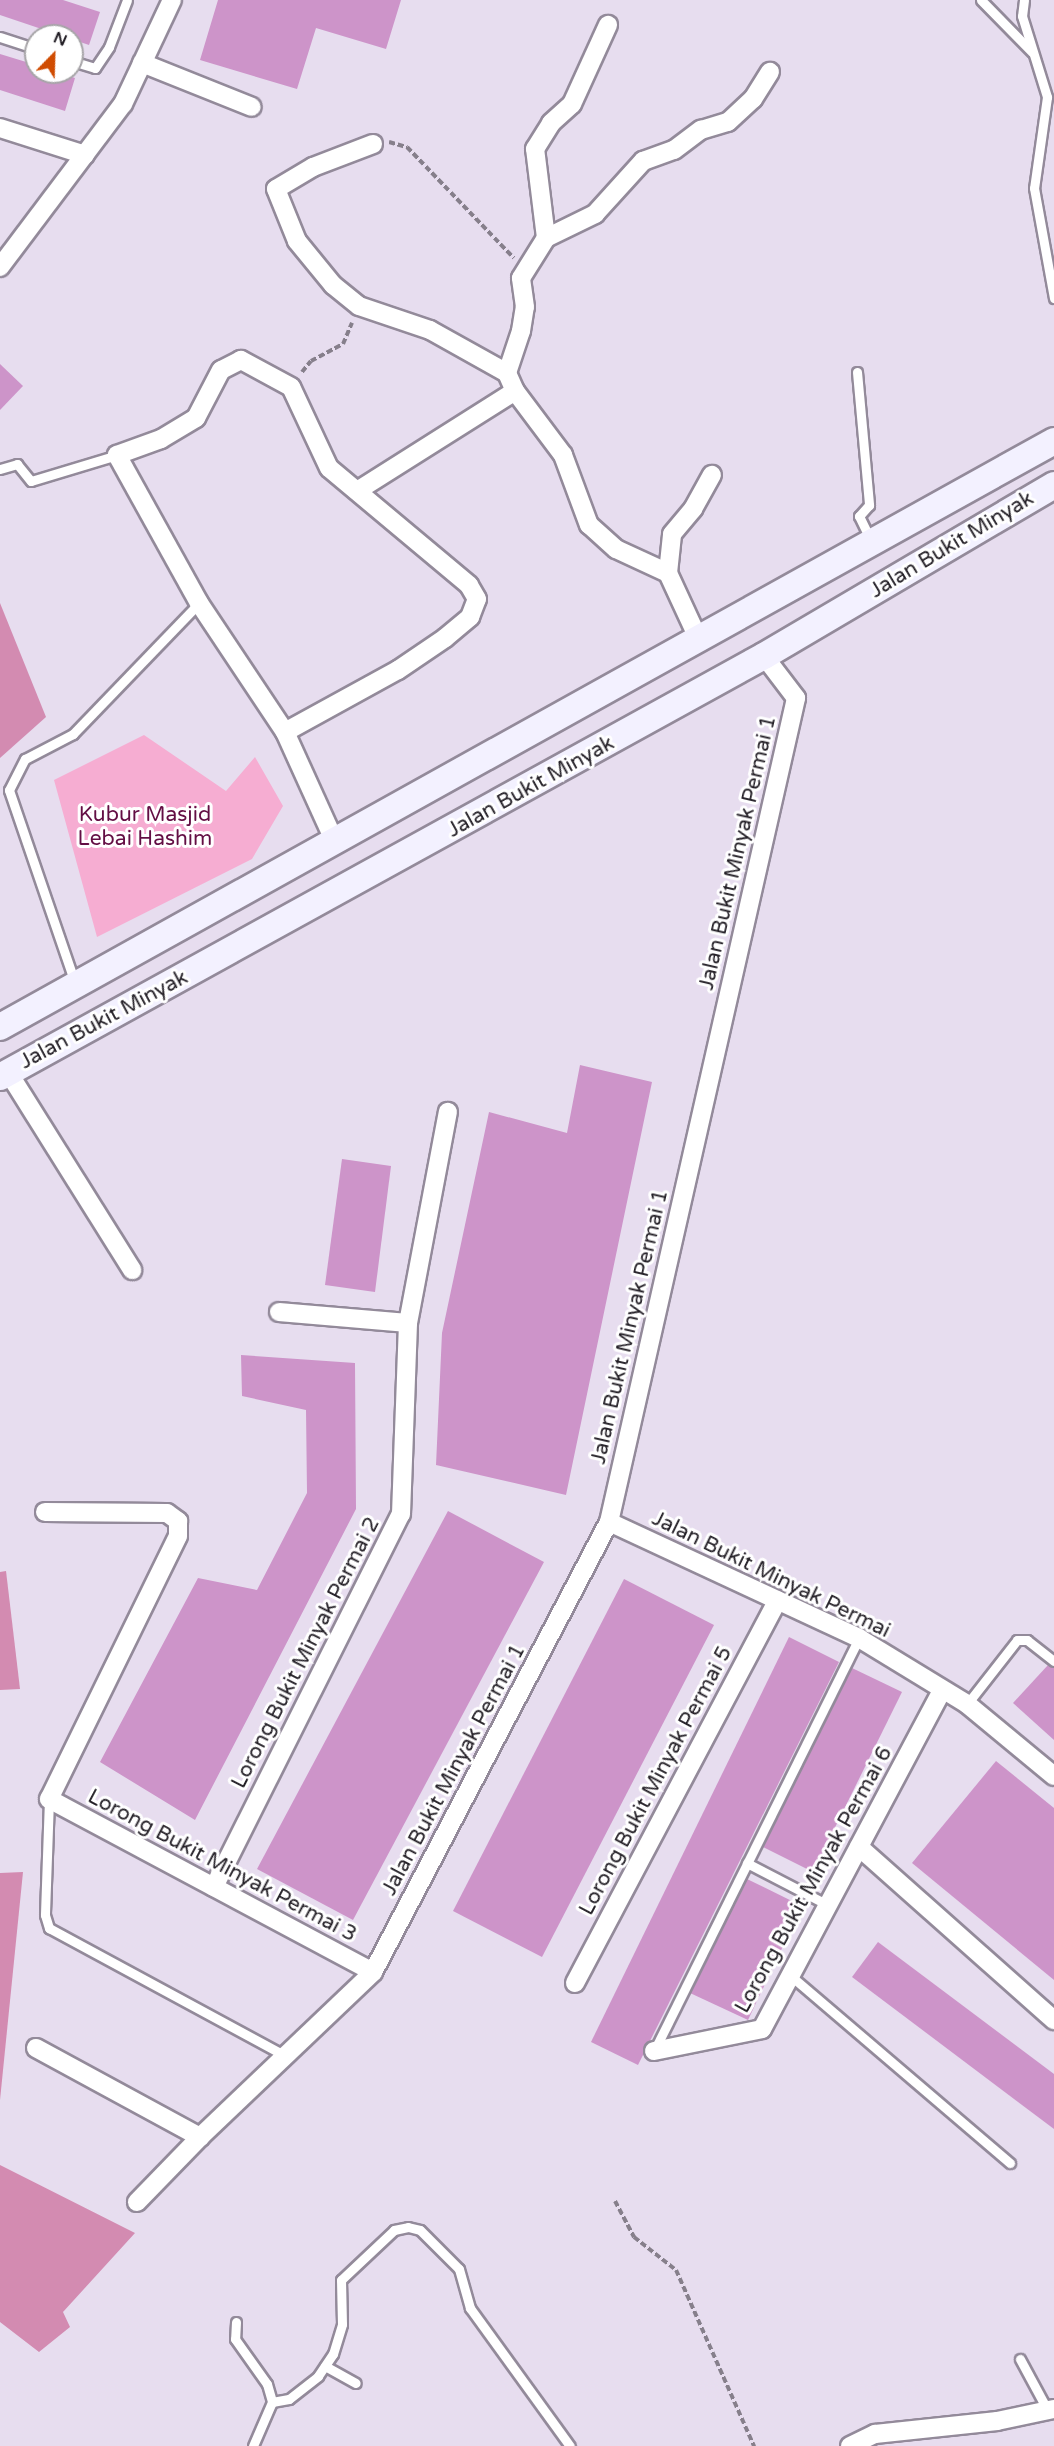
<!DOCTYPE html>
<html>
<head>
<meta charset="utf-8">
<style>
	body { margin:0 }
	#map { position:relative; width:1054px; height:2446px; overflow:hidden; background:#e7ddef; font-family:"Varela Round",sans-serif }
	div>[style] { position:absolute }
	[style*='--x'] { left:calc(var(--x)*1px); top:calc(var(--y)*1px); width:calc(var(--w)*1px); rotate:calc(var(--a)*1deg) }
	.green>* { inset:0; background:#f6add2 }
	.forest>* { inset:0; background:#d38bb1 }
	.building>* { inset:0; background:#cd94c9 }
	.path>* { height:4px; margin-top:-2px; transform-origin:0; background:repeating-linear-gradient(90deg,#867f8b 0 6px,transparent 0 9px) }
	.roads { filter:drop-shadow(2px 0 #938a9a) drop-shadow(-2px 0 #938a9a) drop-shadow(0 2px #938a9a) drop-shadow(0 -2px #938a9a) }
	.lane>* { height:9px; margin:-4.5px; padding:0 4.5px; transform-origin:4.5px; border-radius:4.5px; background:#fff }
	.street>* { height:18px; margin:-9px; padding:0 9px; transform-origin:9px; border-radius:9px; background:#fff }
	.secondary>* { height:26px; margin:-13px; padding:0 13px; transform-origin:13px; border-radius:13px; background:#f3f1ff }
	span { translate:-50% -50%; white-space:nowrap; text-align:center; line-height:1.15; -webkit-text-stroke:6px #fff; paint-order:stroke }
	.street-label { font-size:21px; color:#231f26 }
	.park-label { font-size:21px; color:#630e44 }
	.north { position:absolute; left:24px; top:24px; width:60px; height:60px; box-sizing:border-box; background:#fff; border:2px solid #a7a5a8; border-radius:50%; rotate:23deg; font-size:16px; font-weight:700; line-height:24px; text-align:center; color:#231f26 }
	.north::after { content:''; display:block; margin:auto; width:21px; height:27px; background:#d04c01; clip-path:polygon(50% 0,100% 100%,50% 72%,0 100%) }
</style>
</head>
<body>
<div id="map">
	<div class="green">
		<div style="clip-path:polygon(144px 735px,226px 791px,255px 757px,283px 806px,252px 859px,97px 937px,54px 780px)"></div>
	</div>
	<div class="forest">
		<div style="clip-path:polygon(0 603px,46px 717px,0 758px)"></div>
		<div style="clip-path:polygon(6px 1571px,20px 1689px,0 1690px,0 1572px)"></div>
		<div style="clip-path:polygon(23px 1872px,0 2100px,0 1873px)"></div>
		<div style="clip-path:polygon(0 2165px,135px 2233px,63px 2312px,70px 2327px,39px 2352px,0 2322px)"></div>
	</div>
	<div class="building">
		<div style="clip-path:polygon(0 0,63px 0,100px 12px,89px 45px,0 15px)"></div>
		<div style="clip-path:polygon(218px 0,401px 0,386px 49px,316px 28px,297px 89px,200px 60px)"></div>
		<div style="clip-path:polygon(0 54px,36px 65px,36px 72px,56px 72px,75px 78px,65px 111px,0 90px)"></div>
		<div style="clip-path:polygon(0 364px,23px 386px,0 410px)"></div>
		<div style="clip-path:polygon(580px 1065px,652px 1082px,566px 1495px,436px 1465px,442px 1333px,489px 1112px,567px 1133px)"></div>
		<div style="clip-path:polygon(342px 1159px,391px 1166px,375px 1292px,325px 1285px)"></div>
		<div style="clip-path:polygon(241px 1355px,355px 1363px,356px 1509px,195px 1820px,100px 1762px,198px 1578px,257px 1590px,307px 1493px,306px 1410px,242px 1396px)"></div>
		<div style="clip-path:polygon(448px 1511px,544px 1562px,353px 1920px,257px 1869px)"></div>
		<div style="clip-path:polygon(624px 1579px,714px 1625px,542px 1957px,453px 1911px)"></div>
		<div style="clip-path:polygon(789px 1637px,839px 1662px,638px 2065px,591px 2042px)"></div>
		<div style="clip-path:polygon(1048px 1665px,1054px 1668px,1054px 1740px,1013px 1703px)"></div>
		<div style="clip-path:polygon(852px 1668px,902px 1692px,813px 1872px,763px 1847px)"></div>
		<div style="clip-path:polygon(996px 1761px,1054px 1808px,1054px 1980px,912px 1863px)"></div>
		<div style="clip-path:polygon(747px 1879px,802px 1906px,748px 2020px,690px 1993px)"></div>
		<div style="clip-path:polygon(878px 1942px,1054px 2074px,1054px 2129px,852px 1977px)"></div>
	</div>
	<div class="path">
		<div style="--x:389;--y:142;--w:19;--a:16"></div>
		<div style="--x:407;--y:147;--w:154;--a:46.1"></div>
		<div style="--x:302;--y:372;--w:14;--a:-51"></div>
		<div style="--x:311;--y:361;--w:36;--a:-28"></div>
		<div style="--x:343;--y:344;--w:23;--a:-67"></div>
		<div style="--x:615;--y:2201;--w:41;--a:62.2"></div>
		<div style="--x:634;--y:2237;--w:53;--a:38.2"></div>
		<div style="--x:676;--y:2270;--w:193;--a:66.1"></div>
	</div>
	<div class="roads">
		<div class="lane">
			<div style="--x:981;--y:0;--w:73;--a:45.6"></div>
			<div style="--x:1024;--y:0;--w:16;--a:97"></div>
			<div style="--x:1022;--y:16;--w:85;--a:72.8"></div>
			<div style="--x:1047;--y:97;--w:92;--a:98.1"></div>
			<div style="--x:1034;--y:188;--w:112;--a:79.7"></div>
			<div style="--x:0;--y:37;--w:38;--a:18"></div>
			<div style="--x:72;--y:61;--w:24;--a:17"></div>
			<div style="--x:95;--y:68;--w:25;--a:-56"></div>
			<div style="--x:109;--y:47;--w:50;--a:-69"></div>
			<div style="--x:857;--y:372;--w:134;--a:84.8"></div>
			<div style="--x:869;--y:505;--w:15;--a:132"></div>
			<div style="--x:859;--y:516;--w:28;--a:64"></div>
			<div style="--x:0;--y:469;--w:18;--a:-16"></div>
			<div style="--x:17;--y:464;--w:22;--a:51"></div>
			<div style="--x:31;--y:481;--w:90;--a:-16.8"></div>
			<div style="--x:75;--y:983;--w:204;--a:-108.9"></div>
			<div style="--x:9;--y:790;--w:35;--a:-63"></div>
			<div style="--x:25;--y:759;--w:54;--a:-27.5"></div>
			<div style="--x:73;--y:734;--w:182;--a:-46.1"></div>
			<div style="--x:967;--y:1704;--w:81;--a:-52"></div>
			<div style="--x:1017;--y:1640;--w:10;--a:0"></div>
			<div style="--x:1027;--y:1640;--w:34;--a:38"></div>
			<div style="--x:49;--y:1799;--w:116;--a:92"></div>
			<div style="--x:45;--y:1915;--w:14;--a:73"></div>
			<div style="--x:49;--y:1928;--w:267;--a:28.4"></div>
			<div style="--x:747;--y:1863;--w:91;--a:27.4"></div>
			<div style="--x:791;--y:1976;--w:288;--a:40.5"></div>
			<div style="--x:654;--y:2051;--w:461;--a:-63.6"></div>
			<div style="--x:236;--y:2322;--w:17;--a:93"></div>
			<div style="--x:235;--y:2339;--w:55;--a:54.6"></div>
			<div style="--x:267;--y:2384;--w:19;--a:74"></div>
			<div style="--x:272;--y:2402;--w:48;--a:113.4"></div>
			<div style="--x:1020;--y:2359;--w:59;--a:61.7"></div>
			<div style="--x:325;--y:2366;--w:35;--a:29"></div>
			<div style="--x:272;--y:2402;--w:17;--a:-10"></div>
			<div style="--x:289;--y:2399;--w:37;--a:-38"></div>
			<div style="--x:318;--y:2376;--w:27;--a:-56"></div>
			<div style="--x:333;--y:2354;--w:31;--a:-73"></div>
			<div style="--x:342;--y:2324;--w:44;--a:-91.3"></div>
			<div style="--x:341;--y:2280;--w:73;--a:-43.3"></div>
			<div style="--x:394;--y:2230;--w:14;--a:-12"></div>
			<div style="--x:408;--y:2227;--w:12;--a:14"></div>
			<div style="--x:420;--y:2230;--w:55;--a:45"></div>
			<div style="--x:459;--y:2269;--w:41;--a:74.2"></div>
			<div style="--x:470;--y:2308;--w:170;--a:54.1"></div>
		</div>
		<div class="street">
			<div style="--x:142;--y:63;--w:118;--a:21.8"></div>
			<div style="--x:0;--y:128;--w:89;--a:17.6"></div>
			<div style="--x:373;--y:144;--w:64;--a:159"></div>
			<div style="--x:313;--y:167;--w:43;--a:149.3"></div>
			<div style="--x:276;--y:189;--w:56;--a:68"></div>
			<div style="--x:297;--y:241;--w:57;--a:50.7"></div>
			<div style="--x:333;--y:285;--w:33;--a:39"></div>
			<div style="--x:359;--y:306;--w:75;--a:18.7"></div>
			<div style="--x:430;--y:330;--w:88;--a:29.2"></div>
			<div style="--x:546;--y:238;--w:90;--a:-97"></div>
			<div style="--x:535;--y:149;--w:31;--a:-58"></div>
			<div style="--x:551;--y:123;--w:28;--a:-42"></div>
			<div style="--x:572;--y:104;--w:87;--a:-65.5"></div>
			<div style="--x:0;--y:267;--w:204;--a:-53"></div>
			<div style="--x:123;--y:104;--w:115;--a:-64.8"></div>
			<div style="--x:357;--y:491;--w:187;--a:-32.3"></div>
			<div style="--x:668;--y:573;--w:57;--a:-155.2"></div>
			<div style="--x:616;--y:549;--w:36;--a:-138"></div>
			<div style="--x:589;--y:525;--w:75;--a:-110.4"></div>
			<div style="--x:563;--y:455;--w:80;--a:-126.9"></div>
			<div style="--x:515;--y:391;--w:20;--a:-114"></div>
			<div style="--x:507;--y:373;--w:44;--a:-71.6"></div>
			<div style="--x:521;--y:331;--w:24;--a:-81"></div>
			<div style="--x:525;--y:307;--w:29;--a:-98"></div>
			<div style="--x:521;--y:278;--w:47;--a:-58"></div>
			<div style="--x:546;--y:238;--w:55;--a:-26.1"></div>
			<div style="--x:595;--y:214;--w:72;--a:-47.8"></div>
			<div style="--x:643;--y:161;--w:33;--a:-20"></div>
			<div style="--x:674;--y:150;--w:34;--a:-37"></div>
			<div style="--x:701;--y:130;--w:28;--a:-17"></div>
			<div style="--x:728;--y:122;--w:34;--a:-43"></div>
			<div style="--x:753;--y:99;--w:32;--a:-58"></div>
			<div style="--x:698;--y:638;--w:72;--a:-114.8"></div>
			<div style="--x:668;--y:573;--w:39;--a:-84"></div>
			<div style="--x:672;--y:534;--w:33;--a:-50"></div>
			<div style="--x:693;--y:509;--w:39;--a:-61"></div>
			<div style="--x:285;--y:732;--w:129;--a:-28.8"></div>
			<div style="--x:398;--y:670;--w:57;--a:-34.2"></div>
			<div style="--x:445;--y:638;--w:33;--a:-40"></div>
			<div style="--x:470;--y:617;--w:19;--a:-69"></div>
			<div style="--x:477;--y:599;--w:16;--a:-120"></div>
			<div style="--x:469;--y:585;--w:182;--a:-140.1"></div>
			<div style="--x:329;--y:468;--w:89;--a:-115.1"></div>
			<div style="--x:291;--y:387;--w:57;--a:-151.6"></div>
			<div style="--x:241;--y:360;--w:22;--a:153"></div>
			<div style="--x:221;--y:370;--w:54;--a:117.5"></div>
			<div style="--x:196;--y:418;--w:41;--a:149"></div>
			<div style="--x:161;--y:439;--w:47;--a:160"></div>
			<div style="--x:117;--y:455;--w:169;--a:61"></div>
			<div style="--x:199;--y:603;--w:155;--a:56.3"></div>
			<div style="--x:285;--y:732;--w:119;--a:65.6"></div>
			<div style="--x:8;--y:1072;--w:234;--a:57.9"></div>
			<div style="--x:279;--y:1312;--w:129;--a:4.9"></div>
			<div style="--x:45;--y:1512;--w:122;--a:0.5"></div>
			<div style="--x:167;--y:1513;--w:14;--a:36"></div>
			<div style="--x:178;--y:1521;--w:15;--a:90"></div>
			<div style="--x:178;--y:1536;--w:293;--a:116.1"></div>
			<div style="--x:49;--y:1799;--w:367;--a:28.1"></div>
			<div style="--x:609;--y:1522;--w:276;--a:24.9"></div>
			<div style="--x:859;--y:1638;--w:127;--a:31.4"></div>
			<div style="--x:967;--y:1704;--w:113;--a:39.6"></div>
			<div style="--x:859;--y:1847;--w:261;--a:41.6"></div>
			<div style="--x:214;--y:1887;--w:417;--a:-63.4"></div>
			<div style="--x:401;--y:1514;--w:191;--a:-87.9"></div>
			<div style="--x:408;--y:1323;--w:215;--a:-79.3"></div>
			<div style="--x:575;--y:1983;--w:433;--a:-62.1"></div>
			<div style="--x:36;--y:2048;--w:187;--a:28.5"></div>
			<div style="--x:654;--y:2051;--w:110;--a:-11.5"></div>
			<div style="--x:762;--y:2029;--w:384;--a:-62"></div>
			<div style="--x:137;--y:2202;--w:91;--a:-45.9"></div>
			<div style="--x:200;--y:2137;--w:239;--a:-43.6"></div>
			<div style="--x:373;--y:1972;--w:508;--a:-62.33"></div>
			<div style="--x:609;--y:1522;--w:845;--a:-77.21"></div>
			<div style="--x:796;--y:698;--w:53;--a:-127.3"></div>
			<div style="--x:850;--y:2446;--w:28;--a:-26"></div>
			<div style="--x:875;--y:2434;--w:123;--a:-6.1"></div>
			<div style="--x:997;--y:2421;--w:58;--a:-11.9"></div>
		</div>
		<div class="secondary">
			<div style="--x:0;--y:1027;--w:1206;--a:-29.07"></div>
			<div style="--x:0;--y:1077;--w:872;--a:-28.86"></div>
			<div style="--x:764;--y:656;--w:337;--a:-30.5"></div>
		</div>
	</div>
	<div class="street-label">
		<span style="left:952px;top:545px;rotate:-31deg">Jalan Bukit Minyak</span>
		<span style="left:531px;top:787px;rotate:-29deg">Jalan Bukit Minyak</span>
		<span style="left:738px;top:853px;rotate:-77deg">Jalan Bukit Minyak Permai 1</span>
		<span style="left:104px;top:1020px;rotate:-28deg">Jalan Bukit Minyak</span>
		<span style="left:630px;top:1327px;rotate:-77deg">Jalan Bukit Minyak Permai 1</span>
		<span style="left:771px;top:1575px;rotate:26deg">Jalan Bukit Minyak Permai</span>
		<span style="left:306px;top:1653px;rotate:-63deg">Lorong Bukit Minyak Permai 2</span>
		<span style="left:454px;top:1770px;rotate:-62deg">Jalan Bukit Minyak Permai 1</span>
		<span style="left:656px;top:1781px;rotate:-62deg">Lorong Bukit Minyak Permai 5</span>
		<span style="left:222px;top:1866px;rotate:28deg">Lorong Bukit Minyak Permai 3</span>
		<span style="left:814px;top:1880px;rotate:-61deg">Lorong Bukit Minyak Permai 6</span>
	</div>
	<div class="park-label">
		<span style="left:145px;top:827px">Kubur Masjid<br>Lebai Hashim</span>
	</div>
	<div class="north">N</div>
</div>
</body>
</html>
